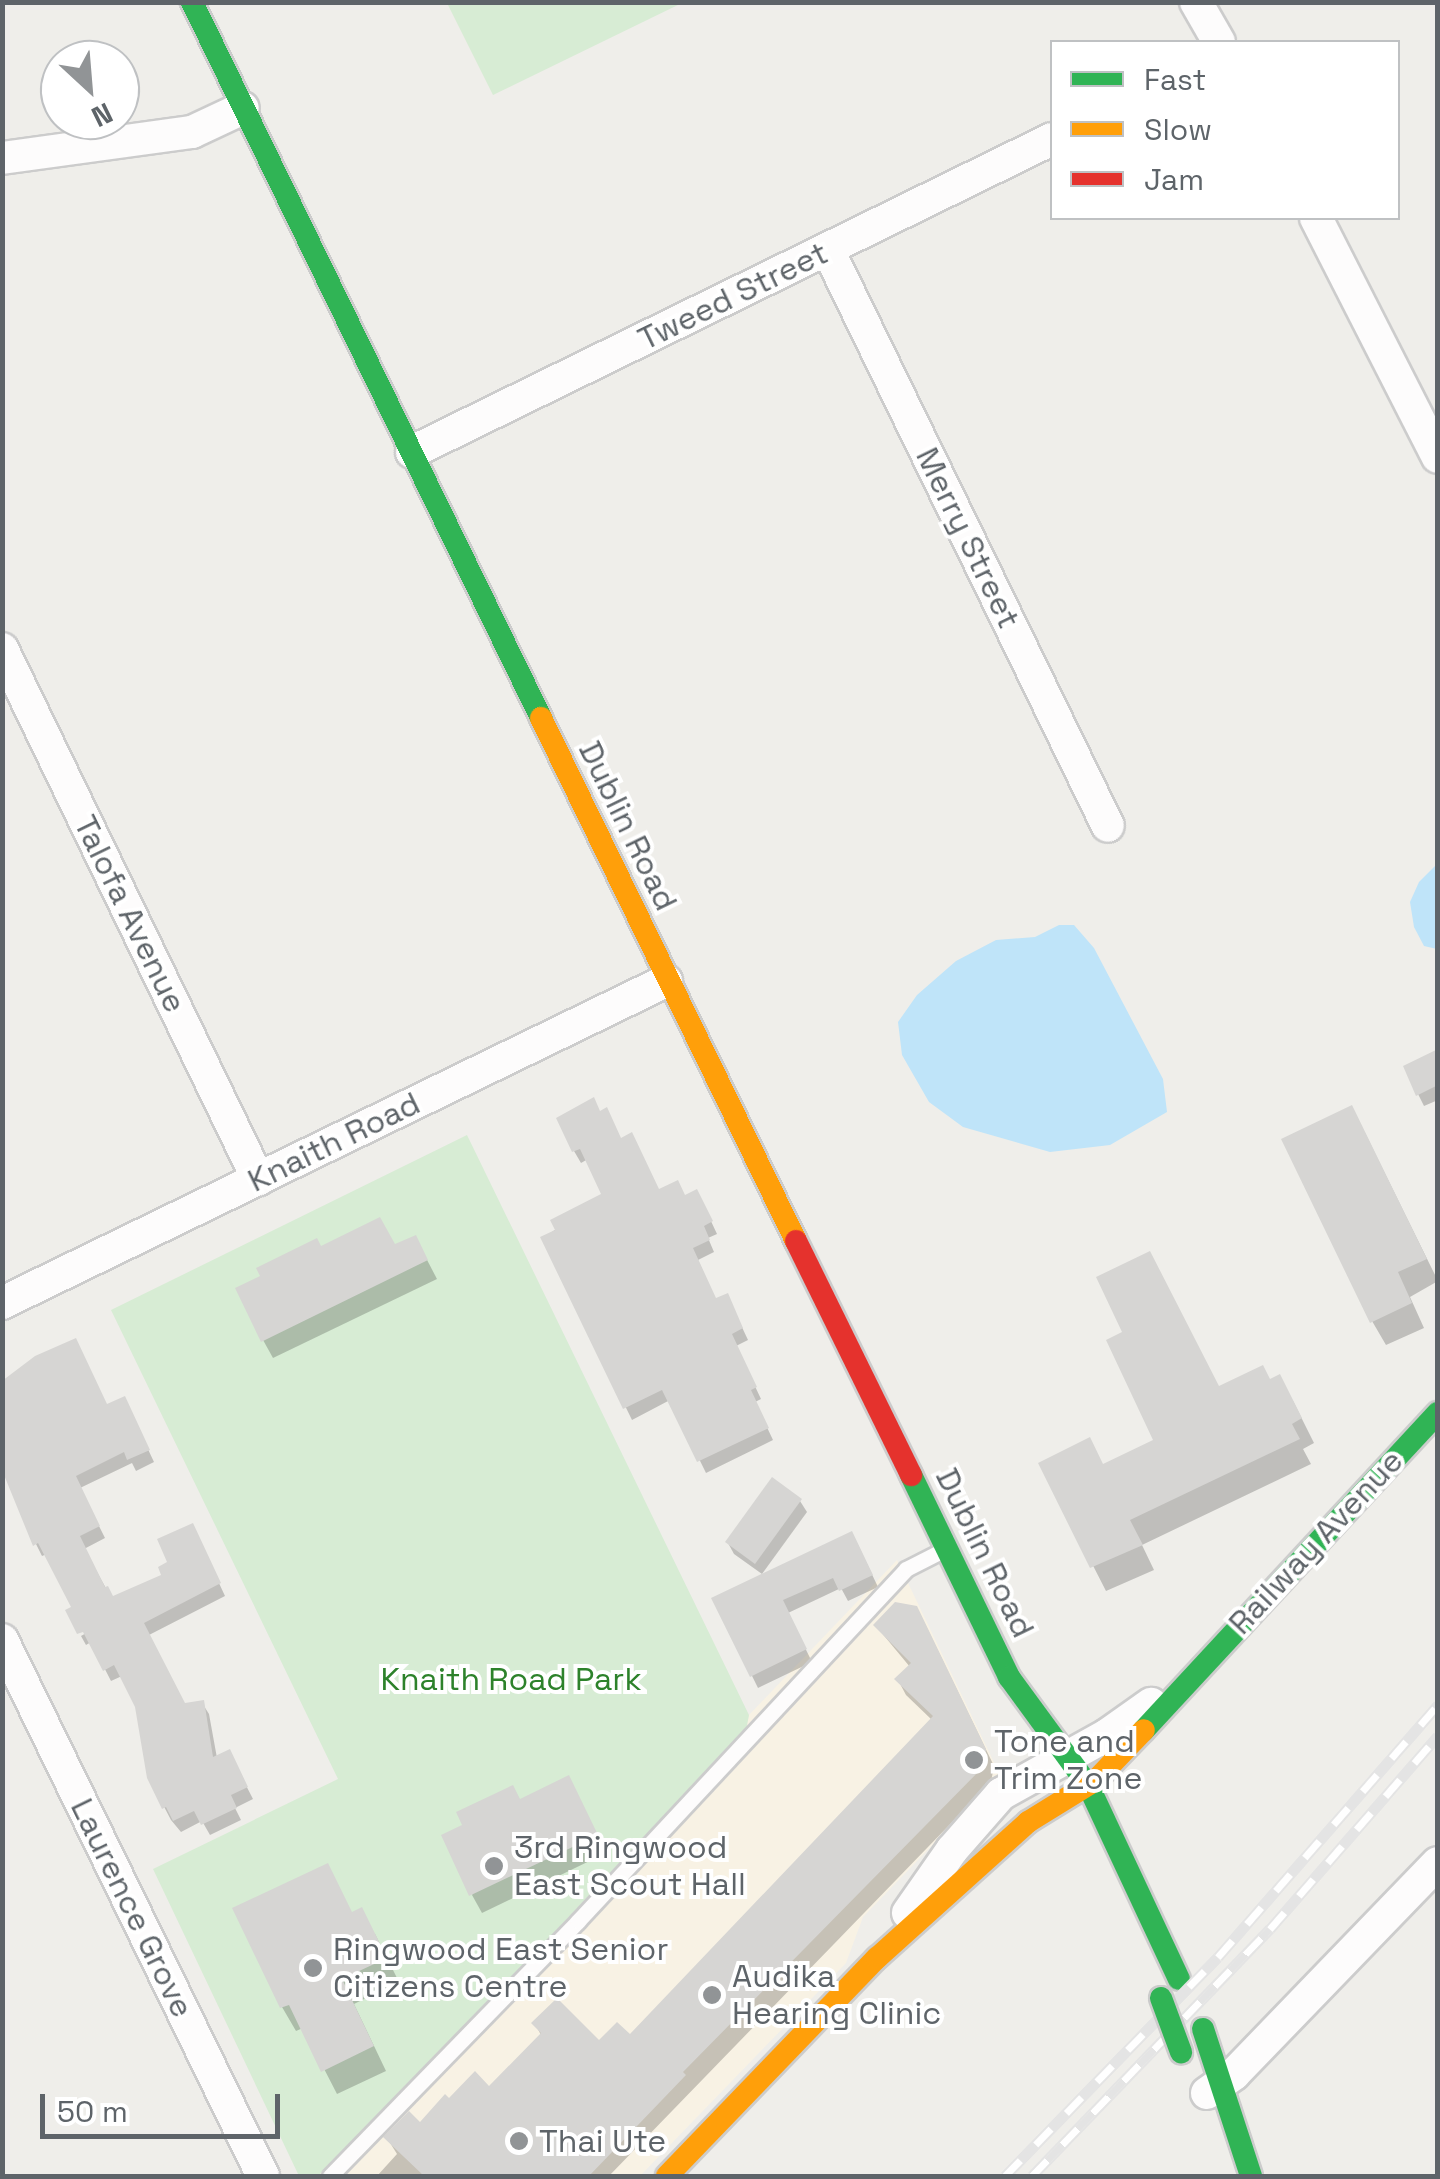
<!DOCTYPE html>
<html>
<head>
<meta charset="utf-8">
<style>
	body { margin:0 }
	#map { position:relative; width:1440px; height:2179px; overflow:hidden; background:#efeeea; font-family:"Space Grotesk",sans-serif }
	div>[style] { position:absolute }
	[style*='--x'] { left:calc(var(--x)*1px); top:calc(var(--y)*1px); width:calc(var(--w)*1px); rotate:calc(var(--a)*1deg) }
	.commercial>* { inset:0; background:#f8f2e4 }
	.green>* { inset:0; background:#d7ecd4 }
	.water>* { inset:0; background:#bfe4f9 }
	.shadow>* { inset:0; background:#0003 }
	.building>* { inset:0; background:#d6d5d3 }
	.roads { filter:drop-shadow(2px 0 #ccc) drop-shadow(-2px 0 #ccc) drop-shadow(0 2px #ccc) drop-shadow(0 -2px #ccc) }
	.lane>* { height:15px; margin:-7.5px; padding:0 7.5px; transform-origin:7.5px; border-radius:7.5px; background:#fdfcfc }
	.street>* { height:32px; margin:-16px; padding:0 16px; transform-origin:16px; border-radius:16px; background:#fdfcfc }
	.fast>* { height:22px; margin:-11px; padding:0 11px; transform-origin:11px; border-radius:11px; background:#30b455 }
	.slow>* { height:22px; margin:-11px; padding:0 11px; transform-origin:11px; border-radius:11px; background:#ff9f0a }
	.jam>* { height:22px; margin:-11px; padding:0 11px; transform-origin:11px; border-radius:11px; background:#e5322d }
	.rail>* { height:11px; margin-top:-5.5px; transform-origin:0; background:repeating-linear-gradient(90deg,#fff 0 22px,#e4e4e4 0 44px); box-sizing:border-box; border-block:2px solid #e4e4e4 }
	.bridges { filter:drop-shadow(2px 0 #cbcbcb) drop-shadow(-2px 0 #cbcbcb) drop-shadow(0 2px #cbcbcb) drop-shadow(0 -2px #cbcbcb) }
	.fast-bridge>* { height:22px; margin:-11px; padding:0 11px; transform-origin:11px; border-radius:11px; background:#30b455 }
	.dots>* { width:28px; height:28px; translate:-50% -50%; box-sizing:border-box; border:5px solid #fff; border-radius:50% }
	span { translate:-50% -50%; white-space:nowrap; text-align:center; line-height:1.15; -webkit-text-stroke:8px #fff; paint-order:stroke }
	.street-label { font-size:32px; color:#5e6469 }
	.park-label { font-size:32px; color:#2d822b }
	.poi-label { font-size:32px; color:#5e6469 }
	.left { translate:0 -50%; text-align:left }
	.frame { position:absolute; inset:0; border:5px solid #5e6469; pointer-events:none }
	.legend { position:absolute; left:1050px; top:40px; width:350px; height:180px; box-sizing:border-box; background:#fff; border:2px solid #bfc1c3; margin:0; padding:12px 18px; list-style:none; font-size:30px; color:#5e6469 }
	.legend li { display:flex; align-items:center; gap:20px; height:50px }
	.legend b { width:50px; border:2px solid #bfc1c3 }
	.north { position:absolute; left:40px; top:40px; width:100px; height:100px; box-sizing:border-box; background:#fff; border:2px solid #bfc1c3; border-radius:50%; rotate:154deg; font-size:28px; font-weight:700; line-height:40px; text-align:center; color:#5e6469 }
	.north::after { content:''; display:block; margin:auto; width:35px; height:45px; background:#919496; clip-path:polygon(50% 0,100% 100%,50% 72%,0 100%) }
	.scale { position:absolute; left:40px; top:2094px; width:240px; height:45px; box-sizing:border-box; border:5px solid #5e6469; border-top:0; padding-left:12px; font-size:30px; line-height:35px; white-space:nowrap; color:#5e6469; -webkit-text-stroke:8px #fff; paint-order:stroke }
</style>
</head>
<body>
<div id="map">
	<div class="commercial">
		<div style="clip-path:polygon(897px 1560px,1000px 1775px,863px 1917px,846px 1963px,640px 2176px,318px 2176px,744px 1736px,749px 1715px)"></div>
	</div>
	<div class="green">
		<div style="clip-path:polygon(447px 3px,682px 3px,493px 95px)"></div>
		<div style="clip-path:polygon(467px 1135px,749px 1715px,745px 1736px,318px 2176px,299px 2176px,153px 1869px,338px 1779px,111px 1310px)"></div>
	</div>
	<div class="water">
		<div style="clip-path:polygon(1437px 864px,1437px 949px,1424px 946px,1414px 927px,1410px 902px,1419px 882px)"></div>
		<div style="clip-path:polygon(1059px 925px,1074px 925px,1094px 948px,1163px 1079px,1167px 1112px,1110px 1145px,1050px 1152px,963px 1127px,929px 1102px,902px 1055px,898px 1022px,917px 995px,956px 961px,996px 940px,1035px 937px)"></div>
	</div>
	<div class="shadow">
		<div style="clip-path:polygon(1438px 1052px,1438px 1100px,1424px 1106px,1418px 1094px)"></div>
		<div style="clip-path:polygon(601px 1113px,659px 1192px,703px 1204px,717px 1234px,708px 1238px,714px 1252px,698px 1260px,716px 1301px,733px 1308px,748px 1340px,736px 1346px,761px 1399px,755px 1402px,773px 1440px,706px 1473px,670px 1400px,632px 1420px,543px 1238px,605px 1196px,588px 1159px,581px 1163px,574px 1151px)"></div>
		<div style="clip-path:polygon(1365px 1133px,1438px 1281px,1410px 1297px,1424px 1328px,1386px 1345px,1372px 1321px)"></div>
		<div style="clip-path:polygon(394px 1248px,425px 1256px,437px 1279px,273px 1358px,263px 1340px,320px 1249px)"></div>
		<div style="clip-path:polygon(1270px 1381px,1293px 1401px,1314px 1443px,1303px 1449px,1311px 1464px,1142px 1545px,1154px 1570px,1106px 1591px,1041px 1464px,1104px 1466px,1157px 1441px,1219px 1389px)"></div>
		<div style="clip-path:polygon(107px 1407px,130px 1411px,154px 1462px,136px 1471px,132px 1463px,80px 1488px,105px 1538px,84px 1549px,112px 1599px,165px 1576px,198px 1538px,225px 1596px,149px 1635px,184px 1706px,202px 1703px,209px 1714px,217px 1758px,235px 1764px,253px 1799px,235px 1808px,241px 1820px,210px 1835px,202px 1821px,181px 1832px,171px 1820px,149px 1778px,137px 1706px,122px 1676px,111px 1681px,91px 1642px,86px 1645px,81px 1636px,95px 1628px,74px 1608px,47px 1554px,42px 1556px,36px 1544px)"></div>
		<div style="clip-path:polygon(800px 1501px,807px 1512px,762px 1574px,734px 1554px,728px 1543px)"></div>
		<div style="clip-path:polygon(858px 1545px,878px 1587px,848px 1601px,841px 1588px,788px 1613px,812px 1662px,758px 1688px,714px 1599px)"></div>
		<div style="clip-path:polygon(925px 1624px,994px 1766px,991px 1782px,609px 2176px,377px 2176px,397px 2154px,387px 2138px,420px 2126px,450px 2102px,489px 2089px,541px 2035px,535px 2024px,599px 2043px,630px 2038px,932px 1720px,906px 1695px,898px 1680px,910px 1667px,876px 1626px)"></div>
		<div style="clip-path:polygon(578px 1797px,606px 1853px,482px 1913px,472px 1895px,520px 1802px)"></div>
		<div style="clip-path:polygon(235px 1910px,375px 1934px,399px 1982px,354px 2004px,386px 2071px,337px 2094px,303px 2028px,296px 2031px,282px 2007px)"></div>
	</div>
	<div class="building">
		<div style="clip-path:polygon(1438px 1049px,1438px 1085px,1416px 1096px,1403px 1066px)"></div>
		<div style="clip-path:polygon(594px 1097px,600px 1111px,607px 1107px,621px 1138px,632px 1132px,659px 1189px,678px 1180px,685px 1195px,697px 1189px,713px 1221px,704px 1226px,710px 1240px,693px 1248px,716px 1298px,728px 1293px,743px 1328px,732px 1334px,757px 1387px,751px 1390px,769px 1428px,697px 1462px,662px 1390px,623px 1409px,540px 1237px,555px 1230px,550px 1220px,601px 1194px,580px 1149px,572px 1152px,556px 1118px)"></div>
		<div style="clip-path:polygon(1352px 1105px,1427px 1259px,1398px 1272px,1412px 1303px,1370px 1323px,1281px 1139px)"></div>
		<div style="clip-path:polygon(380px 1217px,395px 1244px,416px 1235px,428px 1260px,261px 1342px,235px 1288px,260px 1276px,256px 1268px,317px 1238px,321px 1246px)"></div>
		<div style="clip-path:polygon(1150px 1251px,1219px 1386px,1263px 1365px,1270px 1379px,1280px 1374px,1302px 1418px,1292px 1424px,1300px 1439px,1130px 1520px,1143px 1545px,1090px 1568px,1038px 1463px,1090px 1437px,1103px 1464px,1153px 1440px,1106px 1340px,1122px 1332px,1096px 1277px)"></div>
		<div style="clip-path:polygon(76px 1338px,107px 1404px,125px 1396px,150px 1450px,127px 1460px,124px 1452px,76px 1476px,100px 1526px,80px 1536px,105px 1587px,108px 1586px,113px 1596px,161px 1575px,158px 1567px,167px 1562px,157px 1539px,193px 1523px,221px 1583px,144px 1623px,185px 1703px,204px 1700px,213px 1757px,230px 1749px,248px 1787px,231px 1795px,237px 1808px,201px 1825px,194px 1811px,173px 1821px,166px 1807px,162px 1809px,147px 1778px,135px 1707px,114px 1665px,103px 1671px,83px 1632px,77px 1634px,65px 1610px,71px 1607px,38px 1543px,33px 1546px,2px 1470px,2px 1381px,35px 1356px)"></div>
		<div style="clip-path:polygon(772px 1477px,802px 1499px,755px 1564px,725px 1542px)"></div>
		<div style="clip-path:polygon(852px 1531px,873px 1575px,839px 1591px,833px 1578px,783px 1600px,807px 1649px,750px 1677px,711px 1598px)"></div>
		<div style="clip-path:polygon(895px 1602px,917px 1606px,986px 1749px,984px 1766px,683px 2072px,686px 2075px,589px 2176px,424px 2176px,383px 2137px,409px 2111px,420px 2122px,445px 2094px,449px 2098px,475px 2071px,489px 2086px,541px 2033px,531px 2023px,557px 1998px,599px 2040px,617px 2022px,630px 2034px,933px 1716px,894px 1679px,911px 1663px,873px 1625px)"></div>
		<div style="clip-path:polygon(569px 1775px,598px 1835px,469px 1896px,441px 1835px,462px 1825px,456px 1812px,513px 1785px,520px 1799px)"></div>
		<div style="clip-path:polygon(328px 1863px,352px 1912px,362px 1907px,387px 1958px,342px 1979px,374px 2046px,321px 2072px,289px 2005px,280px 2008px,232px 1908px)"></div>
	</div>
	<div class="roads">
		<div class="lane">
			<div style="--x:330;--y:2176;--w:356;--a:-45.8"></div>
			<div style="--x:578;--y:1921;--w:481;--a:-47"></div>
			<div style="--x:906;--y:1569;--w:39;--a:-27"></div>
		</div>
		<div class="street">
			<div style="--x:1196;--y:2;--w:46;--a:60.1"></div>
			<div style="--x:2;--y:158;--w:192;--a:-7.8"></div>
			<div style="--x:192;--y:132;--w:56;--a:-25.2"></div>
			<div style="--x:1316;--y:218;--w:268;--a:63"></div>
			<div style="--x:828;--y:250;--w:640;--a:64.08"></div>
			<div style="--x:412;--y:452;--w:712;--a:-26.06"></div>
			<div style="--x:2;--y:649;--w:589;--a:64.22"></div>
			<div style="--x:2;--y:1303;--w:738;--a:-25.87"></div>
			<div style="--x:2;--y:1640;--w:596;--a:64.04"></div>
			<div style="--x:908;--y:1913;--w:77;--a:-55.1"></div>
			<div style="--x:952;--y:1850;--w:74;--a:-48.8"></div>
			<div style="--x:1001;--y:1794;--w:121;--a:-29.1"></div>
			<div style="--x:1107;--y:1735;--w:54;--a:-35.2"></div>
			<div style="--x:1207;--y:2093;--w:33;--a:-35"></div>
			<div style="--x:1234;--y:2074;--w:293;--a:-46"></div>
		</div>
		<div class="fast">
			<div style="--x:192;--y:2;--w:797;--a:64.01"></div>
			<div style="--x:911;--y:1475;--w:225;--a:64.1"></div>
			<div style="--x:1009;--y:1677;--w:134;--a:53.8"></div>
			<div style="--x:1088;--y:1785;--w:214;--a:64.9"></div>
			<div style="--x:1144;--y:1730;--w:432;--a:-47.2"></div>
			<div style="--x:1203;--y:2029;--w:155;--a:71.9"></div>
		</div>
		<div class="slow">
			<div style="--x:541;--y:718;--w:582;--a:64.01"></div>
			<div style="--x:667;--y:2176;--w:303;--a:-46.1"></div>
			<div style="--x:877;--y:1958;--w:203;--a:-42"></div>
			<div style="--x:1028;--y:1822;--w:80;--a:-31.7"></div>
			<div style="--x:1096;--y:1780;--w:69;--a:-46.2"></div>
		</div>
		<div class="jam">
			<div style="--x:796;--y:1241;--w:261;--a:63.8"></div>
		</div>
	</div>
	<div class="rail">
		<div style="--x:1005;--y:2176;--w:305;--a:-45.8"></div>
		<div style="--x:1218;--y:1957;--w:335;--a:-48.9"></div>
		<div style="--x:1032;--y:2176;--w:343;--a:-46.1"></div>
		<div style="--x:1270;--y:1929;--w:256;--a:-49"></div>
	</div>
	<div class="bridges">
		<div class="fast-bridge">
			<div style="--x:1161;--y:1998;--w:58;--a:69.7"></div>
		</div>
	</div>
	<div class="dots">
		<div style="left:974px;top:1760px;background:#919496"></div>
		<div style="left:494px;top:1866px;background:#919496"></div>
		<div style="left:313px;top:1968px;background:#919496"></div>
		<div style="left:712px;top:1995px;background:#919496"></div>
		<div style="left:519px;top:2141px;background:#919496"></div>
	</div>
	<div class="street-label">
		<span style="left:733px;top:296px;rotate:-26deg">Tweed Street</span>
		<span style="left:968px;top:538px;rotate:64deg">Merry Street</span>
		<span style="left:628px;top:826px;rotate:64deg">Dublin Road</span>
		<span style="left:130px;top:914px;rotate:64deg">Talofa Avenue</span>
		<span style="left:334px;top:1142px;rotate:-26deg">Knaith Road</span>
		<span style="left:1316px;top:1542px;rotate:-47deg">Railway Avenue</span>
		<span style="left:985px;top:1553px;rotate:64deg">Dublin Road</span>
		<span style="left:132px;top:1908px;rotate:64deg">Laurence Grove</span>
	</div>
	<div class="park-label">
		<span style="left:511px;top:1679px">Knaith Road Park</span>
	</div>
	<div class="poi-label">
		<span class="left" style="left:994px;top:1760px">Tone and<br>Trim Zone</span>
		<span class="left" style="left:514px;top:1866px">3rd Ringwood<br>East Scout Hall</span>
		<span class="left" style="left:333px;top:1968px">Ringwood East Senior<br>Citizens Centre</span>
		<span class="left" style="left:732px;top:1995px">Audika<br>Hearing Clinic</span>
		<span class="left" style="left:539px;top:2141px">Thai Ute</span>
	</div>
	<div class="frame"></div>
	<ul class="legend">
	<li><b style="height:12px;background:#30b455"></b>Fast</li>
	<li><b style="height:12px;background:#ff9f0a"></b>Slow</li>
	<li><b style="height:12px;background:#e5322d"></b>Jam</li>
	</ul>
	<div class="north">N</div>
	<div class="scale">50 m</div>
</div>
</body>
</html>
